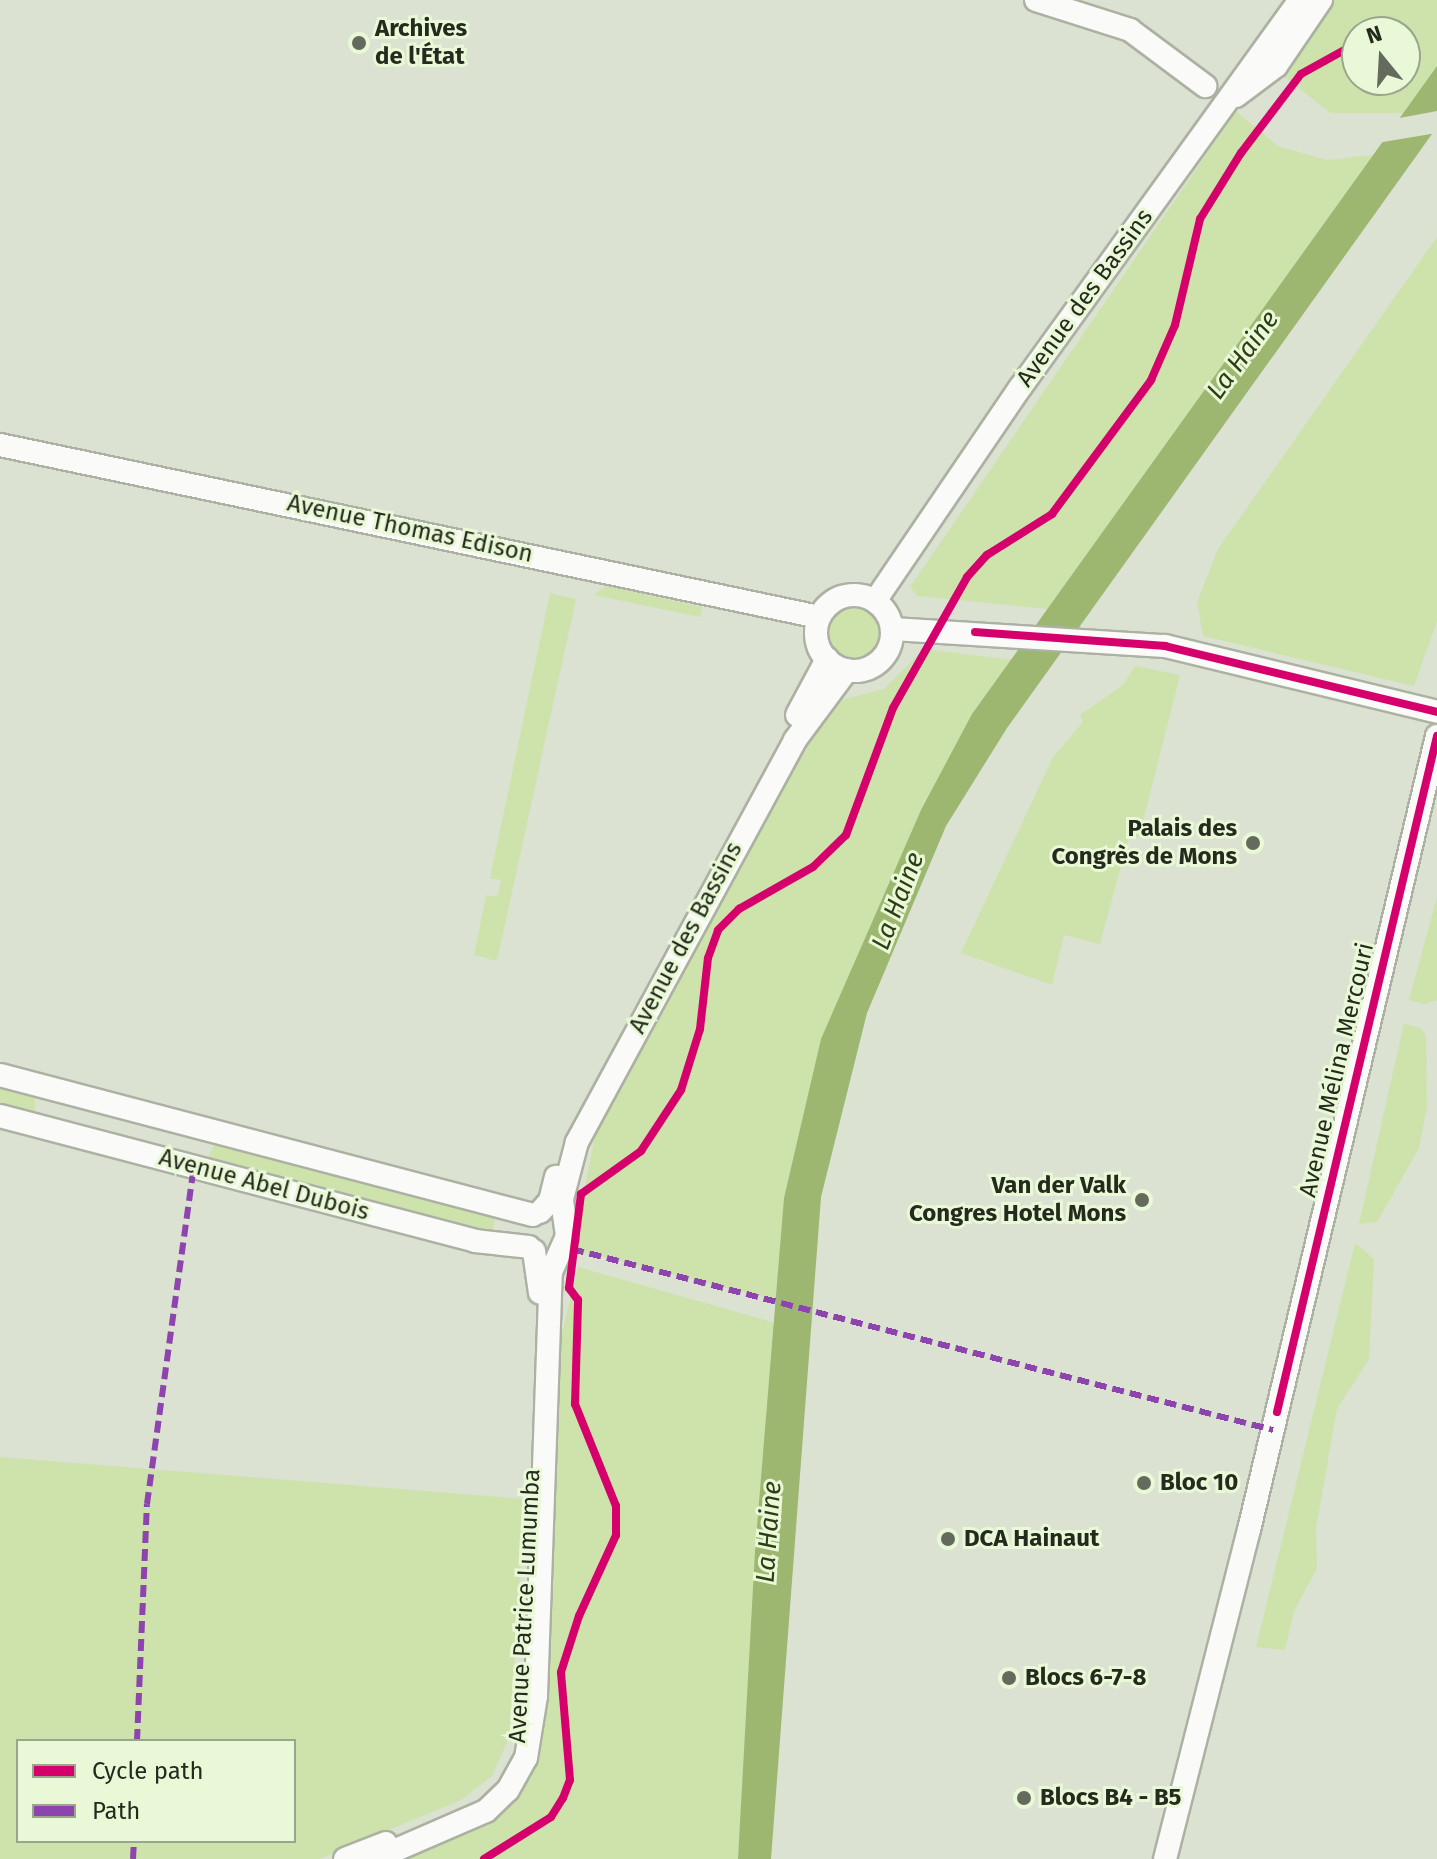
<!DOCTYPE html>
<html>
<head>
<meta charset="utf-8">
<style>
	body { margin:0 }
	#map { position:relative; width:1437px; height:1859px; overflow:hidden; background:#dbe2d1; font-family:"Fira Sans",sans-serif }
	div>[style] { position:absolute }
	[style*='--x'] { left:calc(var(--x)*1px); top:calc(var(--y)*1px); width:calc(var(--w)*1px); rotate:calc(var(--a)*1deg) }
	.green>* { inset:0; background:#cde3ab }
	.round { border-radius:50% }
	.water>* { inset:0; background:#9db770 }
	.pier>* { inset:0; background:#dbe2d1 }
	.roads { filter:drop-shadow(2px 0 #acb1a3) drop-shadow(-2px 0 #acb1a3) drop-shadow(0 2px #acb1a3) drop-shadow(0 -2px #acb1a3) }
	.minor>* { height:22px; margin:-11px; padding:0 11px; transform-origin:11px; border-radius:11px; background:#fafbf8 }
	.minor>.ring { margin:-11px; padding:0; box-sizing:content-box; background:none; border:22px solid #fafbf8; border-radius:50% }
	.quiet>* { height:6px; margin-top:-3px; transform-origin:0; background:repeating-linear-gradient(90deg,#8e44ad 0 12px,transparent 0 18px) }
	.cycleway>* { height:8px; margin:-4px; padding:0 4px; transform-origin:4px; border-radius:4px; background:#d6006c }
	.dots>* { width:22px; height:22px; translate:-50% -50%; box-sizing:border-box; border:4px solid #e9f8d6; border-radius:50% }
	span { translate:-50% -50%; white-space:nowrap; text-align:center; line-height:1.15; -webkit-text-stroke:6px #e9f8d6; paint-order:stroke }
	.poi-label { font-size:24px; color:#242a1d; font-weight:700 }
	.left { translate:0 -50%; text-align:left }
	.right { translate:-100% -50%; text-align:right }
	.street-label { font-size:24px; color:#242a1d }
	.water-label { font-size:26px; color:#2f3d16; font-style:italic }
	.legend { position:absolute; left:16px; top:1739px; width:280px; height:104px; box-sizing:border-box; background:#e9f8d6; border:2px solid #9aa68c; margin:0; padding:10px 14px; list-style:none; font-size:24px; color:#242a1d }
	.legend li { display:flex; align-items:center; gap:16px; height:40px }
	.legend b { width:40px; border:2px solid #9aa68c }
	.north { position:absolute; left:1341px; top:16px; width:80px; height:80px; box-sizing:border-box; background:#e9f8d6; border:2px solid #9aa68c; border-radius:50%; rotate:342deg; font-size:22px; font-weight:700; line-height:32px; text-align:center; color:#242a1d }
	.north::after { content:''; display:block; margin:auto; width:28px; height:36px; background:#646a5c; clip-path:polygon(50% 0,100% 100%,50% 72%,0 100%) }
</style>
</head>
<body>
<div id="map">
	<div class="green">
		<div style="clip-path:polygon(evenodd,1331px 0,1437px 0,1437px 67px,1403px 113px,1331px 113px,1279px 73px,1331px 0,1357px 32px,1405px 32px,1405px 80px,1357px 80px,1357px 32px)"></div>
		<div style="clip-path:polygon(1236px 111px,1278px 146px,1327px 160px,1373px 155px,1048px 609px,917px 596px,910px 587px)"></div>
		<div style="clip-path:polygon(1437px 237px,1437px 621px,1414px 686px,1203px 636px,1197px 602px,1218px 549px)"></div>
		<div style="clip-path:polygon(606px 586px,702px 607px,700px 617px,594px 595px)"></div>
		<div style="clip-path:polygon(550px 593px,576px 599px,497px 961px,474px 955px,486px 895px,497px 897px,501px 880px,490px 878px)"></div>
		<div class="round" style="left:821px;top:600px;width:62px;height:62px"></div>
		<div style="clip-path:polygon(924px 649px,1012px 660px,972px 714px,784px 1198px,779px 1301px,572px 1249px,598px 1121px,827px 712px,845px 699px,884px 689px)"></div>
		<div style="clip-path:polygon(1135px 666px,1180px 675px,1139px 837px,1129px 836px,1100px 944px,1064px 935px,1052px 985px,961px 953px,1053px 757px,1083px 722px,1080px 715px,1123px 685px)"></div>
		<div style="clip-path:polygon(1437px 897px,1437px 1000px,1424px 1004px,1409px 1000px)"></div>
		<div style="clip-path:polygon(1404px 1023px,1422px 1029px,1426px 1036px,1427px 1108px,1419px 1148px,1377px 1222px,1359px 1224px)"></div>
		<div style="clip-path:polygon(0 1087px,35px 1095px,35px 1116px,0 1110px)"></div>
		<div style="clip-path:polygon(216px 1143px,491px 1215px,495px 1219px,491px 1236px,207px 1159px)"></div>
		<div style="clip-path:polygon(1355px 1243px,1374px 1259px,1369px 1359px,1337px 1409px,1316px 1528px,1317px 1568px,1294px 1611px,1285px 1650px,1256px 1647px)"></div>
		<div style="clip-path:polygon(578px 1267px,775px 1323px,755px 1551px,739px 1859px,404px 1859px,487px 1825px,517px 1794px,541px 1739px,558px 1350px)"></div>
		<div style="clip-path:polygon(evenodd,0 1457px,525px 1499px,509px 1738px,492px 1776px,461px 1800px,319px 1859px,0 1859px,0 1457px,18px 1741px,294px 1741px,294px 1841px,18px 1841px,18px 1741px)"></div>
	</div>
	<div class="water">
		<div style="clip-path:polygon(1437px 66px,1437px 127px,1007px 728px,946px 826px,867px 1013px,821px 1197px,771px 1859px,738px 1859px,755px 1551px,784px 1198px,821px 1039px,921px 810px,972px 714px)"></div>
	</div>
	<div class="pier">
		<div style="clip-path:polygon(1437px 111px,1437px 133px,1377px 143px,1394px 119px)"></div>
	</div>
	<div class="roads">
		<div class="minor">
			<div style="--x:1036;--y:0;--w:99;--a:17.7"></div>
			<div style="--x:1130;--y:30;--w:94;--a:36.7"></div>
			<div style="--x:1236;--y:96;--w:50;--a:-36.9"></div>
			<div style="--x:1276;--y:66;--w:80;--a:-55.7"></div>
			<div style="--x:0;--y:445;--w:837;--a:11.86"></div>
			<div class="ring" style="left:816px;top:595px;width:54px;height:54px"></div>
			<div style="--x:875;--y:601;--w:258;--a:-55.8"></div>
			<div style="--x:1020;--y:388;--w:478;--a:-54.2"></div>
			<div style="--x:892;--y:629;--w:274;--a:3.6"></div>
			<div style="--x:1165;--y:646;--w:280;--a:13.6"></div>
			<div style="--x:797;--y:715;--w:64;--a:-61.8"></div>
			<div style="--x:0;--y:1075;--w:551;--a:14.72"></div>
			<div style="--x:0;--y:1116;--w:491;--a:14.7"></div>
			<div style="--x:475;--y:1241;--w:54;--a:6.3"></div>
			<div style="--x:540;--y:1212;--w:15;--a:-48"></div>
			<div style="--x:550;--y:1201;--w:25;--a:-76"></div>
			<div style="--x:534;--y:1251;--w:42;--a:81.9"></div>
			<div style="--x:345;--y:1859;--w:44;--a:-21.3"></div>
			<div style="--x:375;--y:1859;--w:121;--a:-23.4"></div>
			<div style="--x:486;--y:1811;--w:30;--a:-44"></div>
			<div style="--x:508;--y:1790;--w:37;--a:-61"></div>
			<div style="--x:526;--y:1758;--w:63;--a:-80.8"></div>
			<div style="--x:536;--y:1696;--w:424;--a:-88"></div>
			<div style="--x:551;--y:1272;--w:39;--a:-66"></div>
			<div style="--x:567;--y:1236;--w:37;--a:-98"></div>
			<div style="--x:562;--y:1199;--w:59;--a:-75.3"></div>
			<div style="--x:577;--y:1142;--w:457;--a:-61.5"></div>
			<div style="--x:795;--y:740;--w:87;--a:-53.4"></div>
			<div style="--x:1165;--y:1859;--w:340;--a:-75.7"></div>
			<div style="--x:1249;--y:1530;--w:816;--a:-76.68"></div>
		</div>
	</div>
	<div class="quiet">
		<div style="--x:572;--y:1249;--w:724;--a:14.48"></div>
		<div style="--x:137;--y:1741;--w:237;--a:-87.6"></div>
		<div style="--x:147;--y:1504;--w:341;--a:-82.1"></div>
		<div style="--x:133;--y:1859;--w:18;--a:-87"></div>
	</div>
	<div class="cycleway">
		<div style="--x:975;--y:632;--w:191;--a:4.2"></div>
		<div style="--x:1165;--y:646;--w:280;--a:13.6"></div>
		<div style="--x:1277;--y:1412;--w:695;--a:-76.68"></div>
		<div style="--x:484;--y:1859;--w:79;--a:-32.1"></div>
		<div style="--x:551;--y:1817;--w:22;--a:-58"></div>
		<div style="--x:563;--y:1798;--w:19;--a:-69"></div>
		<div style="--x:570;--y:1780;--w:108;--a:-94.8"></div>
		<div style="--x:561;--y:1672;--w:59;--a:-72.2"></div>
		<div style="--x:579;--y:1616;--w:89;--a:-65.4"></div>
		<div style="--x:616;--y:1535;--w:29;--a:-90"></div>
		<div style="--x:616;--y:1506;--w:110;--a:-111.9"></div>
		<div style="--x:575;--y:1404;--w:104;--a:-88.3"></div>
		<div style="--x:578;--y:1300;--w:15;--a:-127"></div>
		<div style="--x:569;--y:1288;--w:95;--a:-82.7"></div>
		<div style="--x:581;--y:1194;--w:74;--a:-35.6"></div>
		<div style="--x:641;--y:1151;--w:73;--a:-56.7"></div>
		<div style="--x:681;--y:1090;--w:64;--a:-72.7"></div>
		<div style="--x:700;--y:1029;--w:71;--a:-83.6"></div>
		<div style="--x:708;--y:958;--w:30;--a:-70"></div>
		<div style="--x:718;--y:930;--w:30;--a:-45"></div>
		<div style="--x:739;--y:909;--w:85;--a:-29.6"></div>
		<div style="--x:813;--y:867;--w:46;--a:-44.1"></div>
		<div style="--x:846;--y:835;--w:135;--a:-69.7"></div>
		<div style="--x:893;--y:708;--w:150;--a:-60.5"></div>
		<div style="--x:967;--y:577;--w:30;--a:-48"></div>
		<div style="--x:987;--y:555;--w:77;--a:-32.2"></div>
		<div style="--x:1052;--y:514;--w:167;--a:-53.5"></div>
		<div style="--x:1151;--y:380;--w:60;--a:-66.4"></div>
		<div style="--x:1175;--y:325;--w:109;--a:-76.7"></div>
		<div style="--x:1200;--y:219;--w:78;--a:-58.2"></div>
		<div style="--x:1241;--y:153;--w:99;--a:-52.8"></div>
		<div style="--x:1301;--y:74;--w:64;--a:-29"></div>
	</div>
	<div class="dots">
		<div style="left:359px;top:43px;background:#646a5c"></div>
		<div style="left:1253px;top:843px;background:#646a5c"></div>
		<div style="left:1142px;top:1200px;background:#646a5c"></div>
		<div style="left:1144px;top:1483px;background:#646a5c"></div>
		<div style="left:948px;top:1539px;background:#646a5c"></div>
		<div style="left:1009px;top:1678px;background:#646a5c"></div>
		<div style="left:1024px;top:1798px;background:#646a5c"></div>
	</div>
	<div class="poi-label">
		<span class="left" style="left:375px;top:43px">Archives<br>de l'État</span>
		<span class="right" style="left:1237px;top:843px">Palais des<br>Congrès de Mons</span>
		<span class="right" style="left:1126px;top:1200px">Van der Valk<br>Congres Hotel Mons</span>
		<span class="left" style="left:1160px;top:1483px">Bloc 10</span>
		<span class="left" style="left:964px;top:1539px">DCA Hainaut</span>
		<span class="left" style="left:1025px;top:1678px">Blocs 6-7-8</span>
		<span class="left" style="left:1040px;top:1798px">Blocs B4 - B5</span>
	</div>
	<div class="street-label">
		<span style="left:1085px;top:298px;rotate:-54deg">Avenue des Bassins</span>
		<span style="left:410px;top:529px;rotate:12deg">Avenue Thomas Edison</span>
		<span style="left:686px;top:938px;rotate:-62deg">Avenue des Bassins</span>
		<span style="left:1337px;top:1070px;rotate:-77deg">Avenue Mélina Mercouri</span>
		<span style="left:264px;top:1185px;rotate:15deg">Avenue Abel Dubois</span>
		<span style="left:525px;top:1606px;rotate:-87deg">Avenue Patrice Lumumba</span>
	</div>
	<div class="water-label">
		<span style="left:1243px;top:355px;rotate:-54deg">La Haine</span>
		<span style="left:898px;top:901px;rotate:-69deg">La Haine</span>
		<span style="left:769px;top:1532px;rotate:-86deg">La Haine</span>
	</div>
	<ul class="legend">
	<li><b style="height:10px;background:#d6006c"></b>Cycle path</li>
	<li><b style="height:10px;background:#8e44ad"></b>Path</li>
	</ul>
	<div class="north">N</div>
</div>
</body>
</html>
